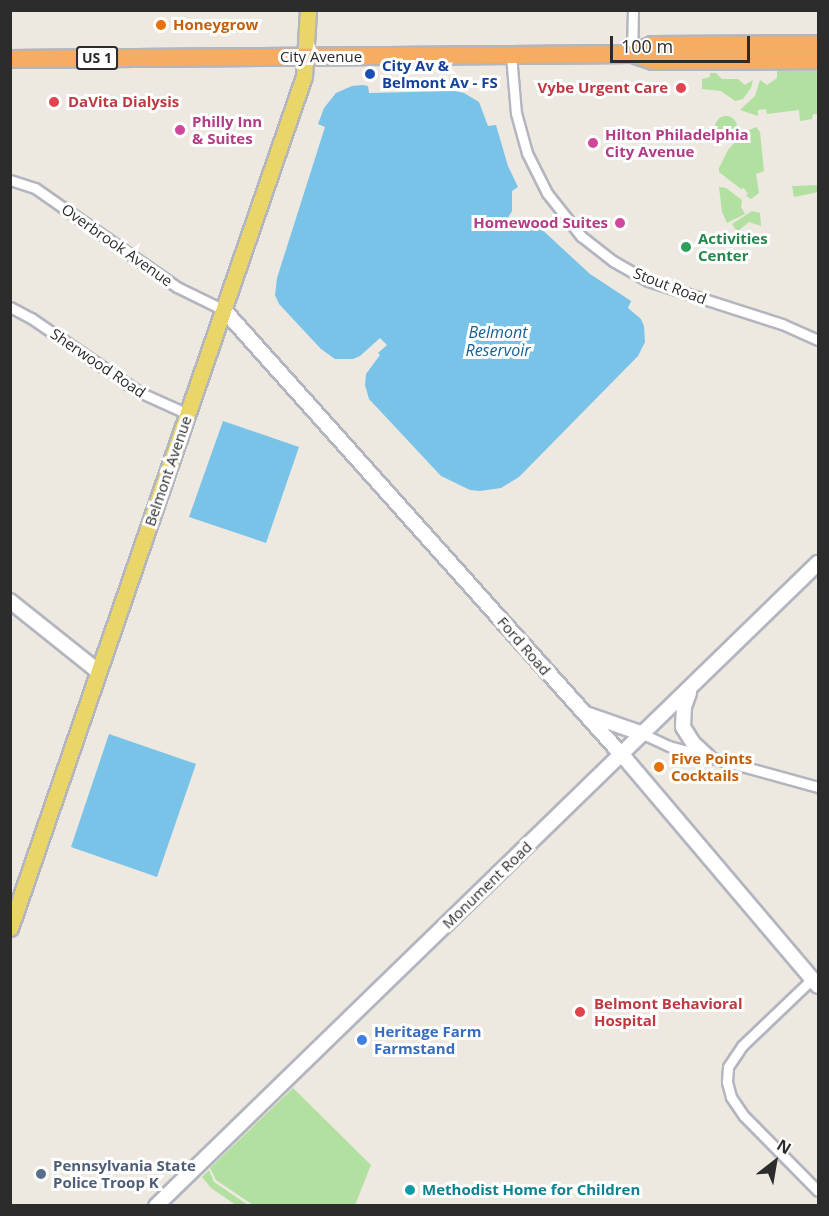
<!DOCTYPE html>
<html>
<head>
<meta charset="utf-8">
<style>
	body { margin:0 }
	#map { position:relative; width:829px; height:1216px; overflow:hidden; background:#ede8e0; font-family:"Open Sans",sans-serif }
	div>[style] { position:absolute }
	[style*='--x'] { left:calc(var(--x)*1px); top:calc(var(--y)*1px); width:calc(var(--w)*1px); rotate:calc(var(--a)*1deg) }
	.green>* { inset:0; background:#b1e0a0 }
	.round { border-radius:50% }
	.water>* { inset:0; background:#79c3e9 }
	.roads { filter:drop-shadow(2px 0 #b3b5bf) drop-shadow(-2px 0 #b3b5bf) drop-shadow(0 2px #b3b5bf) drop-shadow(0 -2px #b3b5bf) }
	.street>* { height:9px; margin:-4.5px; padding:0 4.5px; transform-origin:4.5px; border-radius:4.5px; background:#fff }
	.secondary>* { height:14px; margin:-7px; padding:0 7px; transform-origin:7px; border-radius:7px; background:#fff }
	.primary>* { height:15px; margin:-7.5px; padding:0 7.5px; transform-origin:7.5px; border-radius:7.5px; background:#ead568 }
	.highway>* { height:16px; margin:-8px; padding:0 8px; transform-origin:8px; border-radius:8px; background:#f6ad62 }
	.dots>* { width:16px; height:16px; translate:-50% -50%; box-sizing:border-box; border:3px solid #fff; border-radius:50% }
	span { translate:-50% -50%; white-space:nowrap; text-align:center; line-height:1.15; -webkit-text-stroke:6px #fff; paint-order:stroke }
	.shield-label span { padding:2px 4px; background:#fff; border:2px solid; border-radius:4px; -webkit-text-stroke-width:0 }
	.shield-label { font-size:14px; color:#2c2c2c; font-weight:700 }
	.food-label { font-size:15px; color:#c56008; font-weight:700 }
	.left { translate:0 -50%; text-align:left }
	.street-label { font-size:15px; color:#2c2c2c }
	.transit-label { font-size:15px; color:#164399; font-weight:700 }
	.health-label { font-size:15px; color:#be3a42; font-weight:700 }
	.right { translate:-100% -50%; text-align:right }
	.hotel-label { font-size:15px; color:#b23c85; font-weight:700 }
	.leisure-label { font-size:15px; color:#27864d; font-weight:700 }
	.shop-label { font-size:15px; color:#366cbe; font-weight:700 }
	.service-label { font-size:15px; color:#4e5e75; font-weight:700 }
	.culture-label { font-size:15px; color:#0d838f; font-weight:700 }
	.water-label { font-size:16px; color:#156198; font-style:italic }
	.frame { position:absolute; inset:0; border:12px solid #2c2c2c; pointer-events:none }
	.north { position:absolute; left:745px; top:1132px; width:60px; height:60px; -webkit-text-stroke:4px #fff; paint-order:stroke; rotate:31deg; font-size:16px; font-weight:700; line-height:24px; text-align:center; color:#2c2c2c }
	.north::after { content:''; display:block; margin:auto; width:21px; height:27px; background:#2c2c2c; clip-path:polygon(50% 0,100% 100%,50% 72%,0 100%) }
	.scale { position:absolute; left:610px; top:36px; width:140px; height:27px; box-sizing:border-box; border:3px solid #2c2c2c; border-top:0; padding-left:8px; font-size:18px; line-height:21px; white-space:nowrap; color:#2c2c2c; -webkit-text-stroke:4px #fff; paint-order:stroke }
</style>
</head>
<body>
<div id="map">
	<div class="green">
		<div style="clip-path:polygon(777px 71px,818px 71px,818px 114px,813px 114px,812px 119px,800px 121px,799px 110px,767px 114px,766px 109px,758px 110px,758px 116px,740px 110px,755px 96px,760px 80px,767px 85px,777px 78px)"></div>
		<div style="clip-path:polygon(710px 73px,716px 73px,722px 79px,738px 79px,745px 85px,753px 80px,751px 88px,743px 99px,735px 101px,721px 91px,702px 89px,702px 79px,710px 77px)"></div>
		<div class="round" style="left:715px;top:116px;width:22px;height:22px"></div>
		<div style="clip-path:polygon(756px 127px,760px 132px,764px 171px,756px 174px,759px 193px,751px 199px,746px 196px,749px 192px,747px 193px,744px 188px,741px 189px,728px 179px,719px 172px,719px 168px,728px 150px,743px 133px)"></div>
		<div style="clip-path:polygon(818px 185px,818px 192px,794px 197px,792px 186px)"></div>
		<div style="clip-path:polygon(719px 187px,726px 188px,742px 200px,741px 207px,745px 214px,727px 223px,722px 212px)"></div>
		<div style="clip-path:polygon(752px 211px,760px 213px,761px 226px,749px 222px,738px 231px,736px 230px,732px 224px)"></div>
		<div style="clip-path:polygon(293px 1088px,371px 1165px,355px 1205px,253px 1205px,216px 1180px,210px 1168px)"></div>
		<div style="clip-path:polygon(209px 1170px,214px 1182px,248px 1205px,236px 1205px,211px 1188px,202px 1177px)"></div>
	</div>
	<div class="water">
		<div style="clip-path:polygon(363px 85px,368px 86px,369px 93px,455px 91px,464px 93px,479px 102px,488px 126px,496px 125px,508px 166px,518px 187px,512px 191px,512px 211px,503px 226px,523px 220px,537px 225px,590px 274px,631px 301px,628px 308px,641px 319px,644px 326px,645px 342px,638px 356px,519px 477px,501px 488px,480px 491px,470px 490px,441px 476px,369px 399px,365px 385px,366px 374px,380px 355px,378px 353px,387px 345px,380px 338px,360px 356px,353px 359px,335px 359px,321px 349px,279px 304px,275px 295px,277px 278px,325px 127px,318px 124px,324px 108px,336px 93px,352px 86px)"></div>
		<div style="clip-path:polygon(223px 421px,299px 447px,266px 543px,189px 517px)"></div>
		<div style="clip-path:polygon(109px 734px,196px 764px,157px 877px,71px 847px)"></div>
	</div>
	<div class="roads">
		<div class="street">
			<div style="--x:632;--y:54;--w:44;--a:-88.7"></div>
			<div style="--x:511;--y:55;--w:58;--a:85.1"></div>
			<div style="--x:516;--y:113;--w:41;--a:74.6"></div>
			<div style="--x:527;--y:153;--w:45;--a:63.4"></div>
			<div style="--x:547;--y:193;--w:55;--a:51.7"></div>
			<div style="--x:581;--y:236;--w:41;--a:38"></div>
			<div style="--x:613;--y:261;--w:40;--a:29.7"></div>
			<div style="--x:648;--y:281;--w:141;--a:17.8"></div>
			<div style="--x:782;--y:324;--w:39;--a:24"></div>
			<div style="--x:10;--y:180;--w:26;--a:18"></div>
			<div style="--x:35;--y:188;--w:173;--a:34.9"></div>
			<div style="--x:177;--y:287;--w:52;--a:26.1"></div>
			<div style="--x:10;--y:307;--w:24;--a:28"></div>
			<div style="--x:31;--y:318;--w:131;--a:34.4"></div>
			<div style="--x:139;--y:392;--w:54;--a:24.2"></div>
			<div style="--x:643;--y:734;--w:29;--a:25"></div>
			<div style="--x:669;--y:746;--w:155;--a:15.4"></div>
			<div style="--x:812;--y:979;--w:97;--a:136.3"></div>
			<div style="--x:742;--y:1046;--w:25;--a:124"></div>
			<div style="--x:728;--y:1067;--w:15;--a:94"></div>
			<div style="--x:727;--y:1082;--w:16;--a:75"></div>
			<div style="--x:731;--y:1097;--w:23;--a:56"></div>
			<div style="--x:744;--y:1116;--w:105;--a:45.4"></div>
		</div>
		<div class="secondary">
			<div style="--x:224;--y:310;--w:608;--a:48.2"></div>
			<div style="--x:629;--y:763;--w:292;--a:49.7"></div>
			<div style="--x:10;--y:601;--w:114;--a:38.6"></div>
			<div style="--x:689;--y:693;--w:15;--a:110"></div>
			<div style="--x:684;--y:707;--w:20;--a:93"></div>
			<div style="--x:683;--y:727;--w:19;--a:58"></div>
			<div style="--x:693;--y:743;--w:21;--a:43"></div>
			<div style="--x:589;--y:715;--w:57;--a:19.4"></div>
			<div style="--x:156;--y:1206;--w:923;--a:-44.17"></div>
		</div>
		<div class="primary">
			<div style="--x:10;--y:928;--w:901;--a:-70.96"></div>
			<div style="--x:304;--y:76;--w:66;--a:-86.5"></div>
		</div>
		<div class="highway">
			<div style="--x:632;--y:54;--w:22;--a:-24"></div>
			<div style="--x:652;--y:45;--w:166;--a:-0.3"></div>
			<div style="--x:10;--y:59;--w:622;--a:-0.46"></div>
			<div style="--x:632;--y:54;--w:22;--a:18"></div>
			<div style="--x:653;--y:61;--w:165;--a:-0.3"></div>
		</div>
	</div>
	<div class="dots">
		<div style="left:161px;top:25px;background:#e8710a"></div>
		<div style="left:370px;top:74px;background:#1a4fb4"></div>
		<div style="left:681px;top:88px;background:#e0444e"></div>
		<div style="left:54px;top:102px;background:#e0444e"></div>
		<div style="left:180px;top:130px;background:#d1479c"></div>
		<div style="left:593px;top:143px;background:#d1479c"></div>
		<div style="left:620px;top:223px;background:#d1479c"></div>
		<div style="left:686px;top:247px;background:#2e9e5b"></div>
		<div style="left:659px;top:767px;background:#e8710a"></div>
		<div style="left:580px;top:1012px;background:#e0444e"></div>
		<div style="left:362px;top:1040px;background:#3f7fe0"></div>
		<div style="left:41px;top:1174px;background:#5c6f8a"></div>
		<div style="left:410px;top:1190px;background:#0f9aa8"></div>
	</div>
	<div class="shield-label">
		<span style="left:97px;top:58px">US 1</span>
	</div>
	<div class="food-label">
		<span class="left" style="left:173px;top:25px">Honeygrow</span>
		<span class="left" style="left:671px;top:767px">Five Points<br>Cocktails</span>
	</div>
	<div class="street-label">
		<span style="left:321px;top:57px">City Avenue</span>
		<span style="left:117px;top:245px;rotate:35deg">Overbrook Avenue</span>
		<span style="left:670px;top:286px;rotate:21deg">Stout Road</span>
		<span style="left:98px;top:363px;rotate:34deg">Sherwood Road</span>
		<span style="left:168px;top:471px;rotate:-71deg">Belmont Avenue</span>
		<span style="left:524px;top:646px;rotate:49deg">Ford Road</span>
		<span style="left:487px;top:885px;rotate:-44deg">Monument Road</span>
	</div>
	<div class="transit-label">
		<span class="left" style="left:382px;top:74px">City Av &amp;<br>Belmont Av - FS</span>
	</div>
	<div class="health-label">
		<span class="right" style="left:668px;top:88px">Vybe Urgent Care</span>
		<span class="left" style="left:68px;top:102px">DaVita Dialysis</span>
		<span class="left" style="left:594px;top:1012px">Belmont Behavioral<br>Hospital</span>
	</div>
	<div class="hotel-label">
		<span class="left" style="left:192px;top:130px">Philly Inn<br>&amp; Suites</span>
		<span class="left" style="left:605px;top:143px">Hilton Philadelphia<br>City Avenue</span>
		<span class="right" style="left:608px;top:223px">Homewood Suites</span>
	</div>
	<div class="leisure-label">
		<span class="left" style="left:698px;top:247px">Activities<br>Center</span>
	</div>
	<div class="shop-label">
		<span class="left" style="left:374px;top:1040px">Heritage Farm<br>Farmstand</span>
	</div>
	<div class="service-label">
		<span class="left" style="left:53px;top:1174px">Pennsylvania State<br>Police Troop K</span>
	</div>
	<div class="culture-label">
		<span class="left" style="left:422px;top:1190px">Methodist Home for Children</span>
	</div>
	<div class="water-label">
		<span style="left:498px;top:341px">Belmont<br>Reservoir</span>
	</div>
	<div class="frame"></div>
	<div class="north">N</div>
	<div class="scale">100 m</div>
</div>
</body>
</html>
